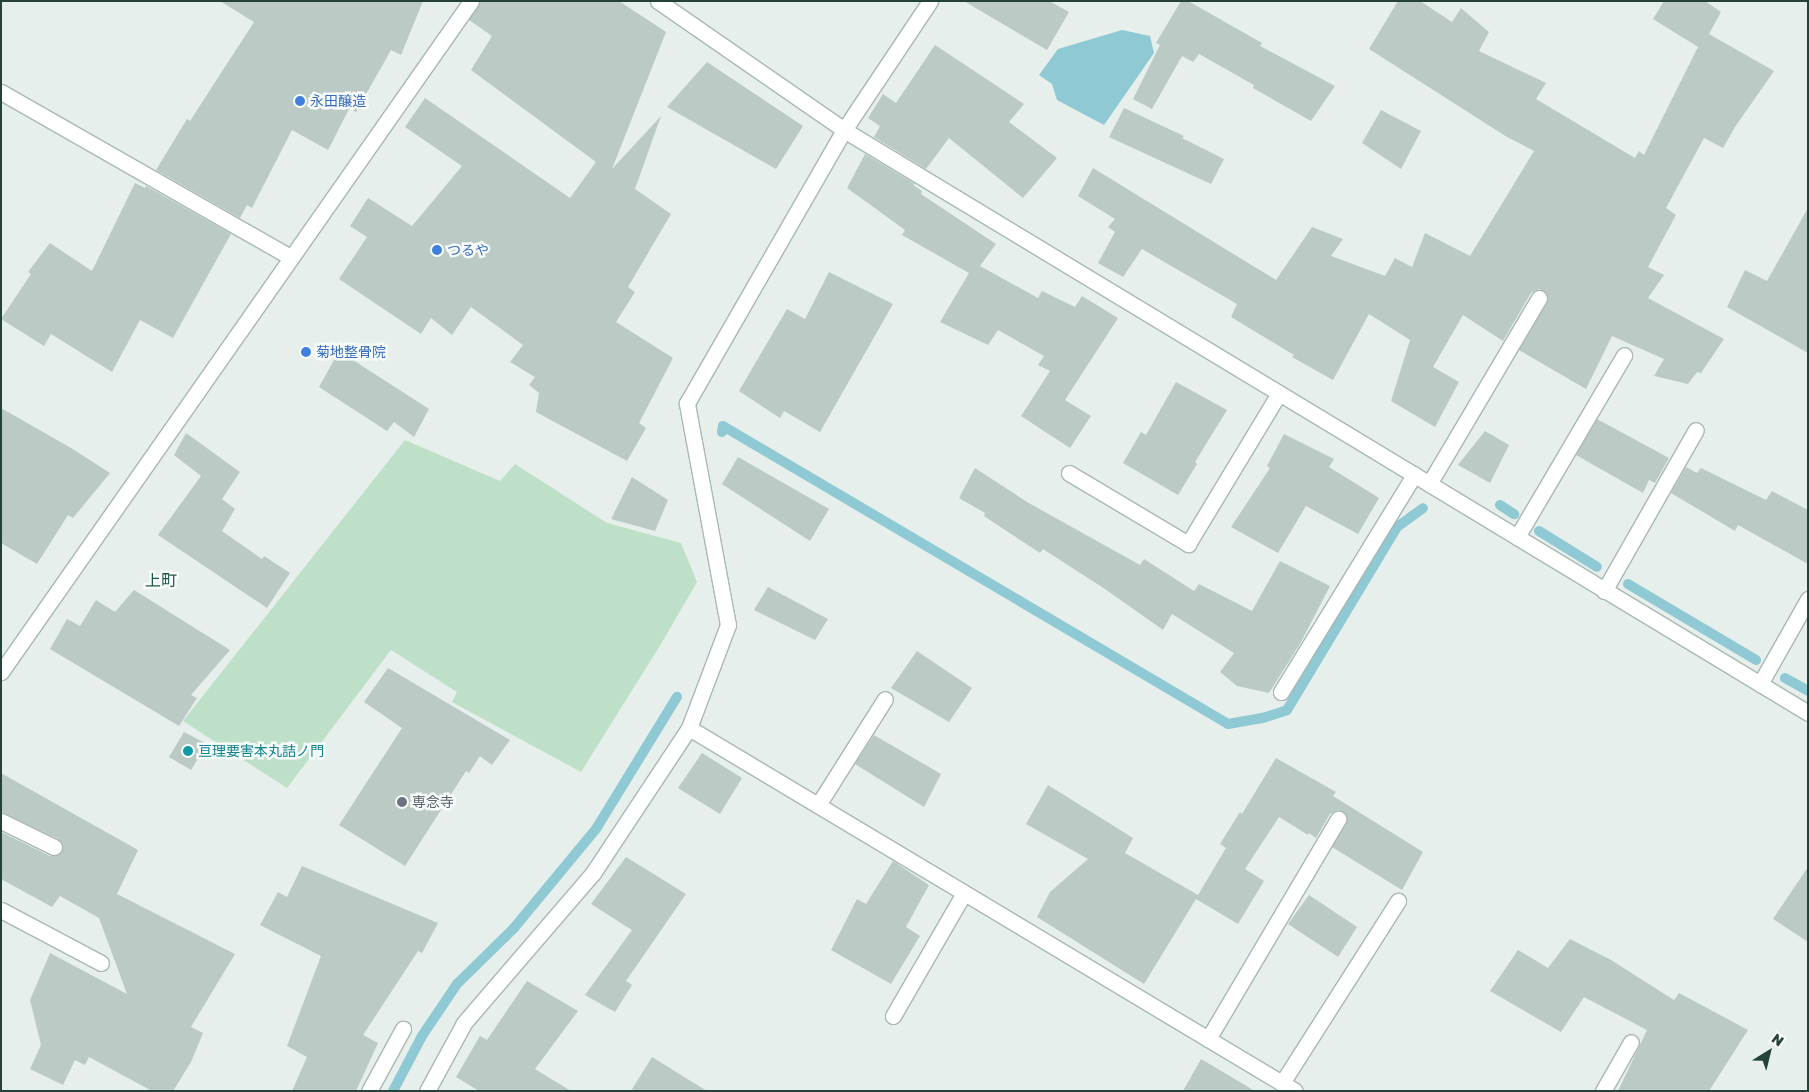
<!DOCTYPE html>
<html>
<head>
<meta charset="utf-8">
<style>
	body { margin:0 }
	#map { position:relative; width:1809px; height:1092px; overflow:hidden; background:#e6efeb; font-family:"Golos Text","Noto Sans JP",sans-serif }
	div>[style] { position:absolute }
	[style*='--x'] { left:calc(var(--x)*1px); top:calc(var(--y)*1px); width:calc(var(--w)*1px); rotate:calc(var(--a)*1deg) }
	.green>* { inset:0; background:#bfe0c8 }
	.water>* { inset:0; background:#8ec9d4 }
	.stream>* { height:10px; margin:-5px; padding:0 5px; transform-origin:5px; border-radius:5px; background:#8ec9d4 }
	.building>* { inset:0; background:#bbcac4 }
	.roads { filter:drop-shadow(1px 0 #a8b8b2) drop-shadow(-1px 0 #a8b8b2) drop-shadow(0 1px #a8b8b2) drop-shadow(0 -1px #a8b8b2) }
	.street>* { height:15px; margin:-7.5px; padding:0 7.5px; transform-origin:7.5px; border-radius:7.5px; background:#fff }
	.secondary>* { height:15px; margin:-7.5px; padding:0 7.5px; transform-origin:7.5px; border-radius:7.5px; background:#fff }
	.dots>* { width:14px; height:14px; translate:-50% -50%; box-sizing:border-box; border:2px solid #f7fbf9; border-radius:50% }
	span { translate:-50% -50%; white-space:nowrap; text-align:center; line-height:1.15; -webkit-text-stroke:5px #f7fbf9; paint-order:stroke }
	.shop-label { font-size:14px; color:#366cbe }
	.left { translate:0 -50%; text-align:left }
	.culture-label { font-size:14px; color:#0d838f }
	.worship-label { font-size:14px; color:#5b616d }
	.quarter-label { font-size:16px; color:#1f5548 }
	.frame { position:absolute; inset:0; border:2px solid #24423a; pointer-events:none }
	.north { position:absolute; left:1744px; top:1027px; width:50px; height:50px; -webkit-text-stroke:4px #f7fbf9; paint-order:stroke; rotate:36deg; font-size:14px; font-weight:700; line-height:20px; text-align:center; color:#24423a }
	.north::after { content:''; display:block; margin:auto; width:18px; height:22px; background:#24423a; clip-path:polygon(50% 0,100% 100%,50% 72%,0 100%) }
</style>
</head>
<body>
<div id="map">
	<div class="green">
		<div style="clip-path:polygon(405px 440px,500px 481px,515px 464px,607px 523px,681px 543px,697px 582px,661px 644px,581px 772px,452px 702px,457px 692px,391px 650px,287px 788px,183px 721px)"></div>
	</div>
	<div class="water">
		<div style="clip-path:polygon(1122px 30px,1150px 36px,1154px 53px,1104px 125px,1057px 100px,1052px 84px,1039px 75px,1058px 49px)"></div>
	</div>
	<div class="stream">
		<div style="--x:722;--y:432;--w:6;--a:-81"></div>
		<div style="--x:723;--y:426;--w:586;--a:30.54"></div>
		<div style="--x:1228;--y:724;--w:36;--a:-10"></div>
		<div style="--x:1263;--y:718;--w:25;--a:-18"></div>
		<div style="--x:1287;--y:710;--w:214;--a:-59"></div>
		<div style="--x:1397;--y:527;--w:32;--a:-36"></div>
		<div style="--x:1500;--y:505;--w:17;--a:33"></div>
		<div style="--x:1539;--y:531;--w:68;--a:31.8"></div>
		<div style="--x:1628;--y:584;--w:149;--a:30.7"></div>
		<div style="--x:1785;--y:678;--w:26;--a:29"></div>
		<div style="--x:393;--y:1091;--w:62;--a:-62.2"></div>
		<div style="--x:422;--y:1036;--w:63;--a:-56.1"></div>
		<div style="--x:457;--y:984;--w:80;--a:-44.5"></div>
		<div style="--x:514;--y:928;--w:129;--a:-50.4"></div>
		<div style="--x:596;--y:829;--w:155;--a:-58.5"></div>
	</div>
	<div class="building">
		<div style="clip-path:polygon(220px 1px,423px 1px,401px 55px,391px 50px,356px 112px,349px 109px,328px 150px,292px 130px,252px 208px,247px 205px,240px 218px,156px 170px,187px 119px,190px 121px,254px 22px)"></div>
		<div style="clip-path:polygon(480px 1px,619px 1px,666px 32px,612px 169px,661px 116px,635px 189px,671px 214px,628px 287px,635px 292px,616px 322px,673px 358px,639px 423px,646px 428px,627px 461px,536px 412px,539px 393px,529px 385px,535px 377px,510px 362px,523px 345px,471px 307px,452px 335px,431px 318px,421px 334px,339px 279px,367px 237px,350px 226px,368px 198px,412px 226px,462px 166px,405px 127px,425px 98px,570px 198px,596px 162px,471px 70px,492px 36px,469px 20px)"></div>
		<div style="clip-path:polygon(964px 1px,1049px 1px,1069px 12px,1047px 50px)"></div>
		<div style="clip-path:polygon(1181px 1px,1188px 1px,1262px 43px,1260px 46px,1335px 86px,1311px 121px,1253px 88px,1254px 85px,1199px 54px,1193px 62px,1182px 56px,1152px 109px,1133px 99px,1160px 45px,1156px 43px)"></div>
		<div style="clip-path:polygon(1398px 1px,1420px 1px,1452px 22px,1461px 8px,1489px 32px,1479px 51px,1546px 83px,1536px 99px,1635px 158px,1639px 151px,1644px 155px,1698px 47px,1653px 19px,1664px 1px,1705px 1px,1721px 12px,1709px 34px,1774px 71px,1735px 127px,1723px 148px,1704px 138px,1666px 208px,1676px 215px,1648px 267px,1664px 275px,1648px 298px,1724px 339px,1701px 373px,1697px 372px,1688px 384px,1654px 376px,1664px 359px,1612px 336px,1586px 389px,1519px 350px,1547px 302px,1547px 293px,1539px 289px,1531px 293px,1503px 341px,1463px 315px,1433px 367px,1459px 382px,1435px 427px,1391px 401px,1410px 340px,1369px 314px,1333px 380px,1292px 357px,1294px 355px,1231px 317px,1237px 304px,1142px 249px,1123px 277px,1098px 263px,1115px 232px,1108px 227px,1115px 219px,1078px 196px,1093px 168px,1276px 280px,1312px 227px,1343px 239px,1331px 256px,1385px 276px,1395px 258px,1412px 267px,1425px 233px,1470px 256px,1534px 151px,1507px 137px,1369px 49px)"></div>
		<div style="clip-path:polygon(935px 45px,1024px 104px,1009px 122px,1057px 158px,1023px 198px,949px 138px,926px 169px,874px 137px,880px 126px,868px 118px,883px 94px,896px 103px)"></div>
		<div style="clip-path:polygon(707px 62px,803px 126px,776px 169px,667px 107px)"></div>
		<div style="clip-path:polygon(1124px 108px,1184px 136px,1182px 138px,1224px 159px,1211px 184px,1109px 137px)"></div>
		<div style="clip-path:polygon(1381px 110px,1421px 131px,1401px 169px,1362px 143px)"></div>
		<div style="clip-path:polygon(865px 154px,915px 184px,913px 185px,922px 191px,921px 194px,996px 244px,980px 266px,1038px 298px,1042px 291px,1075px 307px,1082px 296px,1118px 318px,1065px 400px,1091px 416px,1070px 448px,1021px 416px,1050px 371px,1038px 365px,1044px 356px,998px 330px,988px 345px,940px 322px,969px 273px,902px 235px,905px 230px,847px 188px)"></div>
		<div style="clip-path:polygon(135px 183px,145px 188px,146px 186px,231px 234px,173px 338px,140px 320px,112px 372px,51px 334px,44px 346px,1px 319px,31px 274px,28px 272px,50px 243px,92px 271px)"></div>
		<div style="clip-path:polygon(1808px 208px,1808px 353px,1727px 307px,1745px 270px,1767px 281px)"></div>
		<div style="clip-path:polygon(829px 272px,893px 304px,820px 432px,784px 411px,780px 418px,739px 391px,787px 309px,805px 319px)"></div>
		<div style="clip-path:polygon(339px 351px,429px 409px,414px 437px,394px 422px,387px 431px,319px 387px)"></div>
		<div style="clip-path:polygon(1176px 382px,1227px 410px,1195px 462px,1197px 464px,1178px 495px,1123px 463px,1141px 432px,1146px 435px)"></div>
		<div style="clip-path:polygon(1px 408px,71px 448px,110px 473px,73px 518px,68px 515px,37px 564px,1px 543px)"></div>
		<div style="clip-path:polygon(1597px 419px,1669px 458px,1655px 483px,1649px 480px,1643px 493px,1576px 455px)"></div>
		<div style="clip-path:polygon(1485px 431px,1509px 445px,1490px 483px,1458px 465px)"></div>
		<div style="clip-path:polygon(186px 433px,240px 472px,222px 499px,235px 509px,222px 531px,262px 559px,264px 556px,290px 573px,267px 608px,158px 535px,201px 476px,174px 455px)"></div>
		<div style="clip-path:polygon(1284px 434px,1334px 459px,1329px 467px,1379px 498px,1358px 534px,1306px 506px,1278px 553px,1231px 527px,1270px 468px,1267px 466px)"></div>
		<div style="clip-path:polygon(738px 457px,829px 509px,810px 541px,722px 484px)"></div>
		<div style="clip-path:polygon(1686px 467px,1697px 473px,1701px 468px,1766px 500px,1772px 491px,1808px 510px,1808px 564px,1738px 525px,1735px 531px,1671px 493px)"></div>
		<div style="clip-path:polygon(975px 468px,1027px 502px,1140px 565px,1144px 559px,1194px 591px,1199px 584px,1252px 611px,1280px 561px,1330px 586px,1301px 642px,1269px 693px,1237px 686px,1220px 672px,1234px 653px,1172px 614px,1163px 630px,1105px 589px,1043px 549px,1040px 553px,984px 516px,985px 513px,959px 498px)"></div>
		<div style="clip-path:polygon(632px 477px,668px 500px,655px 531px,611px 519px)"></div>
		<div style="clip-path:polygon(768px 587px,828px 619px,815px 640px,754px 610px)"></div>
		<div style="clip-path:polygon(134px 590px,230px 650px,191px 695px,197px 698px,179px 726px,50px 649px,67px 619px,80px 626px,96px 600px,115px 612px)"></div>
		<div style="clip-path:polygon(917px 651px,972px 688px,949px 722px,891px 688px)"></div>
		<div style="clip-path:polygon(388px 668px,510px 740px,492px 765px,480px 756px,469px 773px,466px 771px,405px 866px,339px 825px,402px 728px,364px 702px)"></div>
		<div style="clip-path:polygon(184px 732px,207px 744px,191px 770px,169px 757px)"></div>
		<div style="clip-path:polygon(874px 735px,941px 774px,924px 807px,855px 764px)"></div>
		<div style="clip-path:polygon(702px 753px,742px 778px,720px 814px,678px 788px)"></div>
		<div style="clip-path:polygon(1276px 758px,1336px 792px,1333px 796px,1423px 852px,1402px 890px,1332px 847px,1347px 820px,1346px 814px,1338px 810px,1330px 814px,1316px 838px,1309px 833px,1308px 835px,1279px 817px,1245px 869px,1264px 881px,1238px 924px,1196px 899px,1144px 984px,1037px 917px,1050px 892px,1088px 859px,1026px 824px,1048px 785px,1133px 838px,1125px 853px,1198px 895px,1226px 848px,1220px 844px,1240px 812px,1242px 814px)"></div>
		<div style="clip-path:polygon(1px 773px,138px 850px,117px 894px,235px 954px,191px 1027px,203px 1033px,191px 1062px,173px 1091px,152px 1091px,89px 1057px,85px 1065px,75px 1060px,63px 1085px,30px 1069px,41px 1045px,30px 1000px,50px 953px,127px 994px,99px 918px,60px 896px,52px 907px,1px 879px,1px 832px,50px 856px,59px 855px,63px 847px,58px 839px,1px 812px)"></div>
		<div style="clip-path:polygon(626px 857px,686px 894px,626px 981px,632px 985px,615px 1012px,585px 995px,632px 930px,591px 904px)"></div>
		<div style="clip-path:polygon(893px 861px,929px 885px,906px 927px,920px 936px,891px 984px,831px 950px,857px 899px,866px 904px)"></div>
		<div style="clip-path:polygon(302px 866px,438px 923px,422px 953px,418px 951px,363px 1035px,378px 1043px,356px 1091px,292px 1091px,307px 1057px,287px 1046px,321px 956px,260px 925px,278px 892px,287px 897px)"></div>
		<div style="clip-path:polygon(1808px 867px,1808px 942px,1773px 919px)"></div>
		<div style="clip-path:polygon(1309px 895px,1357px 927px,1338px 957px,1288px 924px)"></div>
		<div style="clip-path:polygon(1570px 939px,1611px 960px,1674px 1000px,1679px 993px,1748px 1030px,1709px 1091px,1618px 1091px,1647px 1030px,1584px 997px,1561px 1032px,1490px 991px,1518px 950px,1548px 968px)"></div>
		<div style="clip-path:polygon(527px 981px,578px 1011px,535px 1069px,571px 1091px,479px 1091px,456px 1077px,480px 1036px,487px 1040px)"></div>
		<div style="clip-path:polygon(652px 1057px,707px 1091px,631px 1091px)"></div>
		<div style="clip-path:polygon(1201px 1059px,1255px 1091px,1183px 1091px)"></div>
	</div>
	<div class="roads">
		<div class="street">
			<div style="--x:658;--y:1;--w:226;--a:34.7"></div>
			<div style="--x:844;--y:130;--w:1127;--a:31.16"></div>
			<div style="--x:1;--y:92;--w:333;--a:29.7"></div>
			<div style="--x:1069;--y:473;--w:139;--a:30.8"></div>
			<div style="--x:1188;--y:544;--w:176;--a:-58.9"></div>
			<div style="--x:1429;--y:484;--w:216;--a:-59.4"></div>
			<div style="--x:1517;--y:537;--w:211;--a:-59.5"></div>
			<div style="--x:1604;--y:591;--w:185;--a:-60.3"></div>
			<div style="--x:1760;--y:684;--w:98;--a:-60.5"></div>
			<div style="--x:1281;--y:692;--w:255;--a:-58.5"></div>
			<div style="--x:689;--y:728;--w:706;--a:30.92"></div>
			<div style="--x:818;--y:805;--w:125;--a:-57.7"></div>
			<div style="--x:1;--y:821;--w:59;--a:26.1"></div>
			<div style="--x:1;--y:910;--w:113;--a:27.9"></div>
			<div style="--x:893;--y:1016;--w:142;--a:-60"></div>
			<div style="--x:1208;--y:1039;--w:256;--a:-59.4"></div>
			<div style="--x:1282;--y:1083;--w:216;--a:-57.5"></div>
			<div style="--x:369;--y:1091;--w:71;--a:-61.3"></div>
			<div style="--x:427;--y:1091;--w:77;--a:-61.4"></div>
			<div style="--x:464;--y:1023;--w:198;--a:-49.3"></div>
			<div style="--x:593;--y:873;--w:174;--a:-56.5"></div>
			<div style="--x:689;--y:728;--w:110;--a:-69.3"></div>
			<div style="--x:728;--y:625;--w:226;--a:-100.5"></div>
			<div style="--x:687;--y:403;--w:315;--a:-60.1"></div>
			<div style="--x:844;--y:130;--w:155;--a:-56.3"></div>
			<div style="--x:1603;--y:1091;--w:56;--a:-60.3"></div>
		</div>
		<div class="secondary">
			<div style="--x:1;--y:672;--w:819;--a:-54.99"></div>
		</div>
	</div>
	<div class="dots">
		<div style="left:300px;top:101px;background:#3f7fe0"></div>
		<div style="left:437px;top:250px;background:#3f7fe0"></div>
		<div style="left:306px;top:352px;background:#3f7fe0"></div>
		<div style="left:188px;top:751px;background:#0f9aa8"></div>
		<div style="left:402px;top:802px;background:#6b7280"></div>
	</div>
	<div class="shop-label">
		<span class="left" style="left:310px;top:101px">永田醸造</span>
		<span class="left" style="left:447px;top:250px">つるや</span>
		<span class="left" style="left:316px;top:352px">菊地整骨院</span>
	</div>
	<div class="culture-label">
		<span class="left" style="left:198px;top:751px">亘理要害本丸詰ノ門</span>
	</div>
	<div class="worship-label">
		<span class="left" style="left:412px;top:802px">専念寺</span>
	</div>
	<div class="quarter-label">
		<span style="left:161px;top:580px">上町</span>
	</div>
	<div class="frame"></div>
	<div class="north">N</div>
</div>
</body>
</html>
